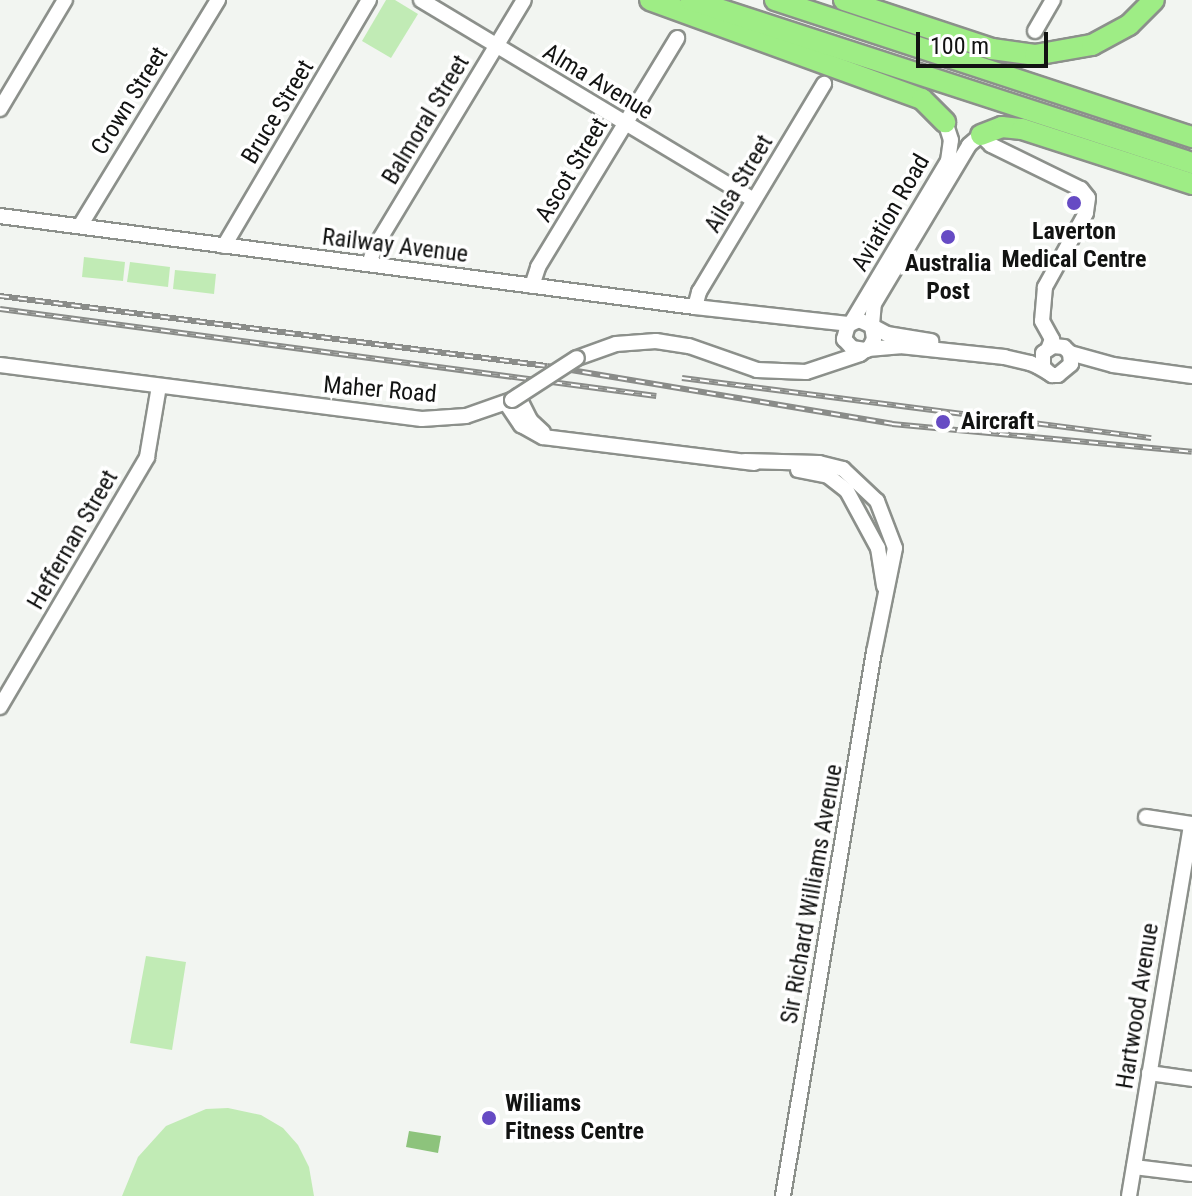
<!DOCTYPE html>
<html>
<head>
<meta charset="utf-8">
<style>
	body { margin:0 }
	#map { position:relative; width:1192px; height:1196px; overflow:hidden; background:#f2f5f1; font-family:"Roboto Condensed",sans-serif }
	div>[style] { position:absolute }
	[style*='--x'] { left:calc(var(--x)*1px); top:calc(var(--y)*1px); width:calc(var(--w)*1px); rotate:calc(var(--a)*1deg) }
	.green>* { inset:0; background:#c1ebb5 }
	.water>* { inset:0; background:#8dc37c }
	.roads { filter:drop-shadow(2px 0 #8c908b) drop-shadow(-2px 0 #8c908b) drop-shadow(0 2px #8c908b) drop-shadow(0 -2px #8c908b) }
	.minor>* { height:14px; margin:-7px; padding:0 7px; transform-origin:7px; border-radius:7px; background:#fff }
	.highway>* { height:20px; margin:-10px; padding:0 10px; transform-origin:10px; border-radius:10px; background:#9eed85 }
	.rail>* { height:6px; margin-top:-3px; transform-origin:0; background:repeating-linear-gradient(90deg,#fff 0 9px,#8a8c89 0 18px); box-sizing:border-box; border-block:2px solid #8a8c89 }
	.bridges { filter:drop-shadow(2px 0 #8c908b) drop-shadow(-2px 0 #8c908b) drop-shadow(0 2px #8c908b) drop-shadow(0 -2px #8c908b) }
	.minor-bridge>* { height:14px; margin:-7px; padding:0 7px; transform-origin:7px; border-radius:7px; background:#fff }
	.dots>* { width:22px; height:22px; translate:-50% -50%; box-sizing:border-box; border:4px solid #fff; border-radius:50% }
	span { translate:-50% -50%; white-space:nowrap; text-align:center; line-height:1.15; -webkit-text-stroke:7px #fff; paint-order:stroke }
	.street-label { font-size:24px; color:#121312 }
	.poi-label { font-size:24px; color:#121312; font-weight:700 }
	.left { translate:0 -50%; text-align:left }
	.scale { position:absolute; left:916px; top:32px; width:132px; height:36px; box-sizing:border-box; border:4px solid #121312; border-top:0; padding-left:10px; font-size:24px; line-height:28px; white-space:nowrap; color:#121312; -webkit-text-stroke:6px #fff; paint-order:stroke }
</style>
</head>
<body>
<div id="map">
	<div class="green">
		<div style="clip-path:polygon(386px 0,395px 0,418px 14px,391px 58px,362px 41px)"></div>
		<div style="clip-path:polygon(84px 257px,125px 262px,123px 281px,82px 277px)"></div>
		<div style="clip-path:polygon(130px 262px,170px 267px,168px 287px,127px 282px)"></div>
		<div style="clip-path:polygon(175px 270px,216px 274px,214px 294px,173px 289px)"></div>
		<div style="clip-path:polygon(146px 956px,186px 962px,172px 1050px,130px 1043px)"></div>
		<div style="clip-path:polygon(228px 1108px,261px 1115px,283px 1128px,298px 1145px,309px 1167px,314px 1196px,122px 1196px,138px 1157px,166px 1126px,206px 1109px)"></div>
	</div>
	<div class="water">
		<div style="clip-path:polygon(409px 1131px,441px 1136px,438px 1153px,406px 1147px)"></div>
	</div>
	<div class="roads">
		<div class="minor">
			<div style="--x:421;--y:0;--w:388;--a:31"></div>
			<div style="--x:1035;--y:31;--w:36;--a:-60"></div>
			<div style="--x:0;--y:109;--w:127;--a:-59.2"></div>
			<div style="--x:0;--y:216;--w:701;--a:7.46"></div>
			<div style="--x:695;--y:307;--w:156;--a:6.3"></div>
			<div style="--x:80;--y:226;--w:265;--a:-58.6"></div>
			<div style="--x:224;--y:246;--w:286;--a:-59.5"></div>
			<div style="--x:369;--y:264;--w:18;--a:-71"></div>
			<div style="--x:375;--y:247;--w:288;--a:-58.9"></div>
			<div style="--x:532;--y:286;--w:20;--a:-72"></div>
			<div style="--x:538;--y:267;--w:268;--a:-58.7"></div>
			<div style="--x:695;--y:307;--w:16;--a:-75"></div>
			<div style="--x:699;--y:292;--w:243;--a:-59"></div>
			<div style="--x:851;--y:323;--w:189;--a:-59.1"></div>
			<div style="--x:948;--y:161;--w:21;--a:-82"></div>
			<div style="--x:951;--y:140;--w:19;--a:-108"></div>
			<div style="--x:872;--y:325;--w:21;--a:-85"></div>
			<div style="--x:874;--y:304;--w:185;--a:-59.1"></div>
			<div style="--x:969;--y:145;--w:16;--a:-40"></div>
			<div style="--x:981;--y:135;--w:14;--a:45"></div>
			<div style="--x:991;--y:145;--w:100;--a:26.1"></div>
			<div style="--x:1081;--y:189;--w:11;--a:52"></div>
			<div style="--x:1088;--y:198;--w:15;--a:98"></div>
			<div style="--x:1086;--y:213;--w:85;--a:119"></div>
			<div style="--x:1045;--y:287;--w:34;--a:95"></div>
			<div style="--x:1042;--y:321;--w:21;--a:61"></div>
			<div style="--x:1052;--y:339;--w:9;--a:111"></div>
			<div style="--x:872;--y:326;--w:17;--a:28"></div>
			<div style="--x:887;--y:334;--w:45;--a:9"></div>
			<div style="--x:868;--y:349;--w:32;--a:-5"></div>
			<div style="--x:900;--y:346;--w:105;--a:6"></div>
			<div style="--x:1004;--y:357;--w:27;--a:13"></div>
			<div style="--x:1030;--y:363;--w:8;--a:23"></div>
			<div style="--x:1037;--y:366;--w:14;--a:30"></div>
			<div style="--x:1049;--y:373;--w:4;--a:34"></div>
			<div style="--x:1052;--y:375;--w:6;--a:0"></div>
			<div style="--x:1058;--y:375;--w:17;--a:-40"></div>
			<div style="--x:1071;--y:364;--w:11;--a:-95"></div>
			<div style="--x:1070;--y:353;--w:8;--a:-135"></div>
			<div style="--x:1064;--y:347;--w:11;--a:-175"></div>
			<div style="--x:1053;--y:346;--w:12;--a:145"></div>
			<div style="--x:1043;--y:353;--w:14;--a:90"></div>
			<div style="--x:1043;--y:367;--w:8;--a:45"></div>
			<div style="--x:1070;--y:353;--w:45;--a:15.6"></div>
			<div style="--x:1113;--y:365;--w:80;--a:7.9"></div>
			<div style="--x:577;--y:358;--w:41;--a:-19.7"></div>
			<div style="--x:616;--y:344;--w:40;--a:-4.3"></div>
			<div style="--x:656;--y:341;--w:33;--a:9"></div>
			<div style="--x:689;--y:346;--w:72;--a:19.4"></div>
			<div style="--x:757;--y:370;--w:49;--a:2.3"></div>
			<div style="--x:806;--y:372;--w:57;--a:-18.4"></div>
			<div style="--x:860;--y:354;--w:12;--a:-35"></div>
			<div style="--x:870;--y:347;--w:9;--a:-63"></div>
			<div style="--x:874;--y:339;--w:13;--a:-99"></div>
			<div style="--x:872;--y:326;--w:14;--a:-155"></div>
			<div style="--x:859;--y:320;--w:12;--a:156"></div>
			<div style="--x:848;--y:325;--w:15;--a:106"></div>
			<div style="--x:844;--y:339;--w:12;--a:48"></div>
			<div style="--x:852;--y:348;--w:15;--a:8"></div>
			<div style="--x:0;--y:365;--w:425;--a:7.3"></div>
			<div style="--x:422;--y:419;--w:44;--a:-3.9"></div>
			<div style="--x:466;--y:416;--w:49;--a:-19.2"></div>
			<div style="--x:518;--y:396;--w:27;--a:63"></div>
			<div style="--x:530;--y:420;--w:18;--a:43"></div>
			<div style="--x:506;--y:403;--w:27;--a:56"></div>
			<div style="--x:521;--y:425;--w:25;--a:29"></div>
			<div style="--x:543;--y:437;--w:213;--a:7"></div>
			<div style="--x:745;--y:461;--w:74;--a:1.5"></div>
			<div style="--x:819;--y:463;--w:25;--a:14"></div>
			<div style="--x:843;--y:469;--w:47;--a:43.3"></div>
			<div style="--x:877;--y:501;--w:50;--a:69"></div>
			<div style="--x:895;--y:548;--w:106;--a:101.4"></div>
			<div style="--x:874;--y:652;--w:552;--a:99.5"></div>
			<div style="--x:798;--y:470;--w:31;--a:11"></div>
			<div style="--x:828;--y:476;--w:24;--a:38"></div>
			<div style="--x:847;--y:491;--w:65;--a:61.5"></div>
			<div style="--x:878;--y:548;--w:39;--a:81"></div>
			<div style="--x:0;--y:707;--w:290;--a:-59.5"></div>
			<div style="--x:147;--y:457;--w:72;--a:-80.4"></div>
			<div style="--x:1146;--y:817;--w:47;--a:8.7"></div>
			<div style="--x:1149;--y:1073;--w:43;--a:7.9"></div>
			<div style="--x:1134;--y:1167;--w:58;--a:6.9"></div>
			<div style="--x:1129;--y:1196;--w:377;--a:-80.5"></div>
		</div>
		<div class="highway">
			<div style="--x:650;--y:0;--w:289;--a:20"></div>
			<div style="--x:922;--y:99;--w:33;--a:45"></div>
			<div style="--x:691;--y:0;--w:527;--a:18.02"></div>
			<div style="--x:775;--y:0;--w:439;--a:18.2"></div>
			<div style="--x:844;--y:0;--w:156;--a:18.3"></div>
			<div style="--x:992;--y:49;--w:43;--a:7.9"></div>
			<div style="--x:1035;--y:55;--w:58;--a:-10"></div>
			<div style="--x:1092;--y:45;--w:42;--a:-28.4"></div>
			<div style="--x:1129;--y:25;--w:35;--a:-45"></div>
			<div style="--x:981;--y:135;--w:22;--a:-21"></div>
			<div style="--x:1002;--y:127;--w:20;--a:6"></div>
			<div style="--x:1022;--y:129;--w:179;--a:17.9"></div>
		</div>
	</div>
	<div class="rail">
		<div style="--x:0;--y:296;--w:551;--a:7.29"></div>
		<div style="--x:547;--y:366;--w:350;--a:9.5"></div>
		<div style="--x:892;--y:424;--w:301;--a:5.3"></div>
		<div style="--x:0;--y:309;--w:662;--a:7.55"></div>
		<div style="--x:682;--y:378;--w:473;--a:7.3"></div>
	</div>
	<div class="bridges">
		<div class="minor-bridge">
			<div style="--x:512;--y:400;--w:77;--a:-32.9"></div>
		</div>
	</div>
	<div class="dots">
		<div style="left:1074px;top:203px;background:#664bc4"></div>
		<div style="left:948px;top:237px;background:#664bc4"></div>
		<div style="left:943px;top:422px;background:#664bc4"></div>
		<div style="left:489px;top:1118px;background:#664bc4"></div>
	</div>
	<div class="street-label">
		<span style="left:598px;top:82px;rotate:31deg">Alma Avenue</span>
		<span style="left:130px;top:101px;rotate:-58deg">Crown Street</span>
		<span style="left:278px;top:112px;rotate:-59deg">Bruce Street</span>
		<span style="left:426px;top:120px;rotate:-59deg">Balmoral Street</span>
		<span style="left:572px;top:170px;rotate:-59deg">Ascot Street</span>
		<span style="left:739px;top:184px;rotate:-59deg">Ailsa Street</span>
		<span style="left:891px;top:213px;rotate:-60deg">Aviation Road</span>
		<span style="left:395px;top:246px;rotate:7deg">Railway Avenue</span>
		<span style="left:380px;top:390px;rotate:5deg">Maher Road</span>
		<span style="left:73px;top:540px;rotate:-60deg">Heffernan Street</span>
		<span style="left:812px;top:894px;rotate:-80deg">Sir Richard Williams Avenue</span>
		<span style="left:1138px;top:1006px;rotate:-81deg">Hartwood Avenue</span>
	</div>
	<div class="poi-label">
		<span style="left:1074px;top:246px">Laverton<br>Medical Centre</span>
		<span style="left:948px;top:278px">Australia<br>Post</span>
		<span class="left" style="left:961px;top:422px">Aircraft</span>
		<span class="left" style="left:505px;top:1118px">Wiliams<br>Fitness Centre</span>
	</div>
	<div class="scale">100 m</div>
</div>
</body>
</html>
